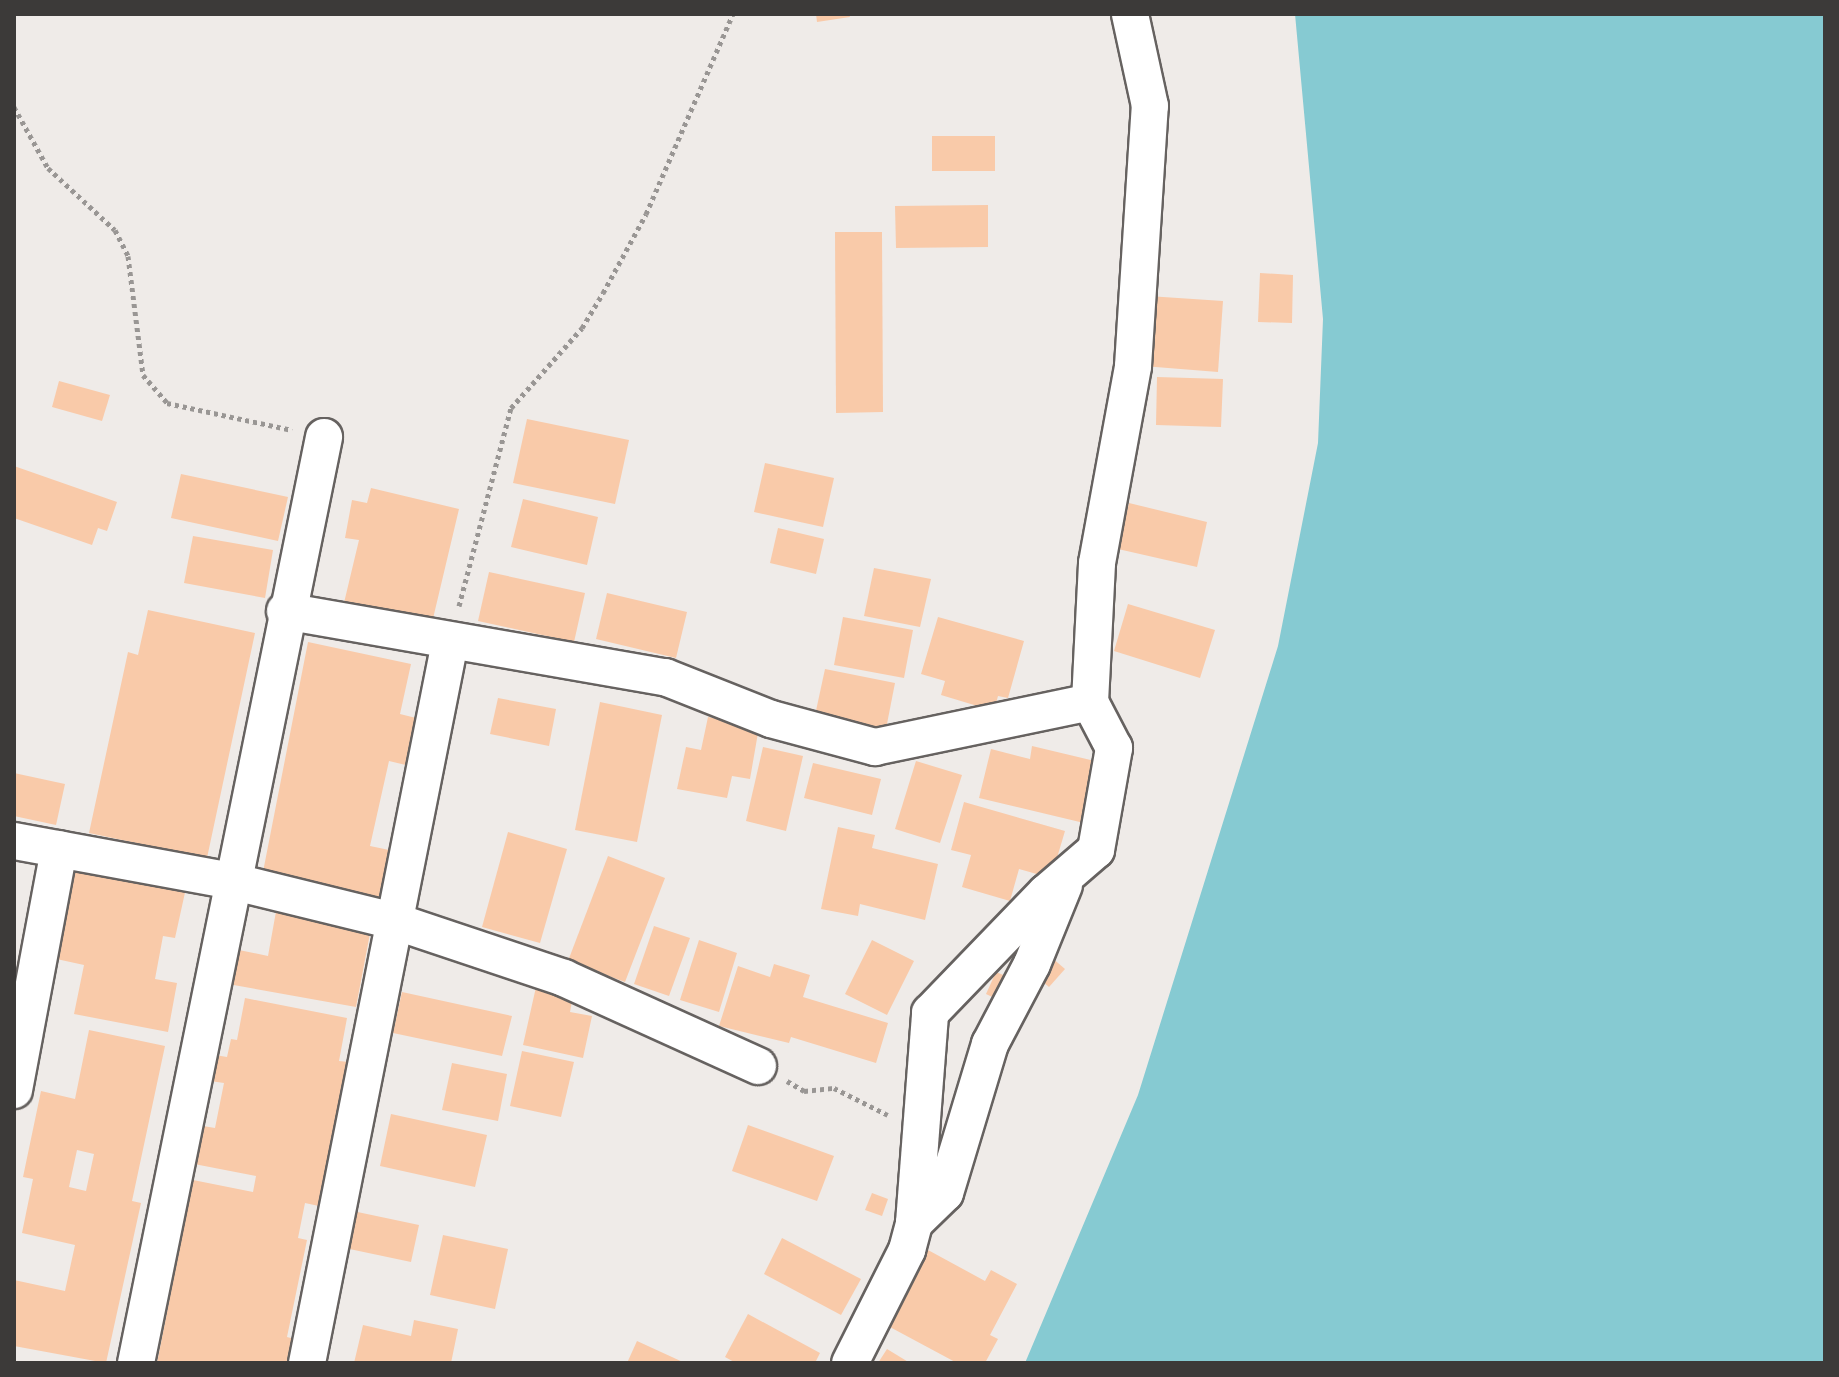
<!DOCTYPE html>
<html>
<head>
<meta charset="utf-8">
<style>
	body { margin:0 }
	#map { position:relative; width:1839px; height:1377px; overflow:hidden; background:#efebe8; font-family:"Fira Sans",sans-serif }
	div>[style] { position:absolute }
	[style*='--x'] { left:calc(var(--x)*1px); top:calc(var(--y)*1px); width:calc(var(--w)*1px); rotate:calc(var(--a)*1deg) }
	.water>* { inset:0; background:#86cad2 }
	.building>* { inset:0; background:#f9caa9 }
	.path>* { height:5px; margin-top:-2.5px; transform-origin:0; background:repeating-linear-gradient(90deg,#999694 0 4px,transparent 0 8px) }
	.roads { filter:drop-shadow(2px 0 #666260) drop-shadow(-2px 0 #666260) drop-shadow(0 2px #666260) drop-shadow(0 -2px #666260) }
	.minor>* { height:36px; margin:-18px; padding:0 18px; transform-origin:18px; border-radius:18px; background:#fff }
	span { translate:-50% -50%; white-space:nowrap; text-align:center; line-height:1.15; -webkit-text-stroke:8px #fcf8f5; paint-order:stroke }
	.frame { position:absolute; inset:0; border:16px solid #3c3a39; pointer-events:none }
</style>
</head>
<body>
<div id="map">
	<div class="water">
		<div style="clip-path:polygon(1295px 14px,1825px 14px,1825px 1363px,1025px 1363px,1138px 1095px,1278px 646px,1318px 443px,1323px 319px)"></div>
	</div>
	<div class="building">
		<div style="clip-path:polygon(816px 14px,849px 14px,850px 17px,817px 22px)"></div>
		<div style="clip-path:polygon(932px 136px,995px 136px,995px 171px,932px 171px)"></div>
		<div style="clip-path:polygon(988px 205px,988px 247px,896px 248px,895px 206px)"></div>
		<div style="clip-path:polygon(835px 232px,882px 232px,883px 412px,836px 413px)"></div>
		<div style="clip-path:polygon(1260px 273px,1293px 275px,1292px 323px,1258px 322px)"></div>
		<div style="clip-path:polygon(1148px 296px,1223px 301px,1218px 372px,1143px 366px)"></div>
		<div style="clip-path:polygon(1157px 377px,1223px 379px,1221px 427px,1156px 425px)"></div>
		<div style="clip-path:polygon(59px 381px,110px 395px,102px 421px,52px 407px)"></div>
		<div style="clip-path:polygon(527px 419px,629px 440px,615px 504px,513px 483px)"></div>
		<div style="clip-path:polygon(765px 463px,834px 478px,823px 527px,754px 512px)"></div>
		<div style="clip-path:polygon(14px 466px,117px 502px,107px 531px,98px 528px,92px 545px,14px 518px)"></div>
		<div style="clip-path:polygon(181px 474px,288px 497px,278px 541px,171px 518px)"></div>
		<div style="clip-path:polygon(371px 488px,459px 509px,431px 627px,343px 607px,359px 540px,345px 538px,352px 500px,367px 503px)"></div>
		<div style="clip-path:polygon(523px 499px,598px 517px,587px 565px,511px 547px)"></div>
		<div style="clip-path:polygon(1129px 503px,1207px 522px,1197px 567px,1118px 549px)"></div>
		<div style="clip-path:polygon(778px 528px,824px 539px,816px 574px,770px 563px)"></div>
		<div style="clip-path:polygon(193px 536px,273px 550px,265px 598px,184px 583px)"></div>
		<div style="clip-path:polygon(874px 568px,931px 579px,920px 627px,864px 616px)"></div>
		<div style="clip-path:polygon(489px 572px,585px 593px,574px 642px,478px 621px)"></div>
		<div style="clip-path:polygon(607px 593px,687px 612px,676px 658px,596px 639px)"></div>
		<div style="clip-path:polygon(1128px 604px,1215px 630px,1200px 678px,1114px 651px)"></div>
		<div style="clip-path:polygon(148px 610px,255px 633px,207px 858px,89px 833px,128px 652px,138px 655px)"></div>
		<div style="clip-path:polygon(843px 617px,913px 630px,904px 678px,834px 665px)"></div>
		<div style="clip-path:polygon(938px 617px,1024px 641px,1008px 698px,998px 696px,994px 711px,941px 695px,945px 681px,921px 674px)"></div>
		<div style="clip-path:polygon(308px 642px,411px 664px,400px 714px,420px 719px,410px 766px,389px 761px,370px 846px,394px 851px,383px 903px,262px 877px)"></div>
		<div style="clip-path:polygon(825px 669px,895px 683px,885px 734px,814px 720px)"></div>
		<div style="clip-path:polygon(498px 698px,556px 709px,549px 746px,490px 734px)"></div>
		<div style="clip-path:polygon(600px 702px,662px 715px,637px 842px,575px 830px)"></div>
		<div style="clip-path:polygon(708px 717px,759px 727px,750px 779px,732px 776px,727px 798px,677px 789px,686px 747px,701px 750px)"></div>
		<div style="clip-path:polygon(1032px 746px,1099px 762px,1084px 823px,979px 798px,991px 749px,1030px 759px)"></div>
		<div style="clip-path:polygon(763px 747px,803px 756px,786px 831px,746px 821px)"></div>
		<div style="clip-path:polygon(916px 761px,962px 775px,940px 843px,895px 829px)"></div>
		<div style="clip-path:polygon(813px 763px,881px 779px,872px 815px,804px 798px)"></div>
		<div style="clip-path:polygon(14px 773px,65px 784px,56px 825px,14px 816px)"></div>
		<div style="clip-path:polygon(964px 802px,1065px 831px,1051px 878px,1019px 869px,1010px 901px,962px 887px,971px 855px,951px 850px)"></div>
		<div style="clip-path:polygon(838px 827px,875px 835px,872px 848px,938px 864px,925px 920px,860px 904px,858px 916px,821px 909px)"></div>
		<div style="clip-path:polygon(508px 832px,567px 849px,540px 943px,482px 927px)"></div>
		<div style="clip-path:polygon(608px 856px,665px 878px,625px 982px,568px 961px)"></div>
		<div style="clip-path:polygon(71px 865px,186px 888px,175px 938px,163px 936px,155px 979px,177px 983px,168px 1032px,74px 1014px,84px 965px,52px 958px)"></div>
		<div style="clip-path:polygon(277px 906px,372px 923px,356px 1007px,228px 984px,234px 949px,268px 956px)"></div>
		<div style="clip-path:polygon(654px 926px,690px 938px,669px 996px,634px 984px)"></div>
		<div style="clip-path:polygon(699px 940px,737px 953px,719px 1012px,680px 1000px)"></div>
		<div style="clip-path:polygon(872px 940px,914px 961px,887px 1015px,845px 994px)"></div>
		<div style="clip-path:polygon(1051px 957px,1065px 969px,1049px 987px,1036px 976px)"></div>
		<div style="clip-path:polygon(774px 964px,810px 975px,803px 997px,888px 1023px,876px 1063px,791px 1037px,789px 1043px,719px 1026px,738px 966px,770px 977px)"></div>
		<div style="clip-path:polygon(996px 972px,1013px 979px,1003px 1002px,986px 994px)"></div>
		<div style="clip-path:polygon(536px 987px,573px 996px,570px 1012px,592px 1016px,583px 1058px,523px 1045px)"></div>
		<div style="clip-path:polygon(402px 992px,512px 1016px,502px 1056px,393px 1033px)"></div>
		<div style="clip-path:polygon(245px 998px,347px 1018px,339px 1061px,349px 1062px,330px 1152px,339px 1153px,328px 1208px,305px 1203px,298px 1238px,307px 1240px,287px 1337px,298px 1340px,293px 1363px,157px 1363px,193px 1180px,253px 1192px,256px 1176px,189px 1163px,197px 1125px,215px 1128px,224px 1083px,210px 1081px,215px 1055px,227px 1057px,231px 1039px,237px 1040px)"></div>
		<div style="clip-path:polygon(evenodd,89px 1030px,165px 1046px,132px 1201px,141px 1203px,106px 1363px,14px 1346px,14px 1280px,65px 1291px,75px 1245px,22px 1233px,33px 1179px,23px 1177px,41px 1091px,75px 1099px,89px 1030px,77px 1150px,94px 1154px,86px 1191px,69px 1187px,77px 1150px)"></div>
		<div style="clip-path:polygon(522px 1051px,574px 1062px,561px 1117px,510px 1106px)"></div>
		<div style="clip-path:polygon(452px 1063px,507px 1074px,498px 1121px,442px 1110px)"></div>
		<div style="clip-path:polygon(391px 1114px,487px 1135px,475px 1187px,380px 1166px)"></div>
		<div style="clip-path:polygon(748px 1125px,834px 1156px,817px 1201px,732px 1171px)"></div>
		<div style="clip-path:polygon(872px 1193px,888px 1199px,882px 1216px,865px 1210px)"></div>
		<div style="clip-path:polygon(348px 1210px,419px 1225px,411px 1262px,340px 1247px)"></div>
		<div style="clip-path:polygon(443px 1235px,508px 1249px,495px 1309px,430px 1295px)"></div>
		<div style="clip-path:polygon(782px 1238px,861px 1279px,841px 1315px,764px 1274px)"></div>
		<div style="clip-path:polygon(928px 1250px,985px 1281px,991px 1270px,1017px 1284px,990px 1335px,998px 1339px,985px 1363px,957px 1363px,888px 1326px)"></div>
		<div style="clip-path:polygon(748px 1314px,820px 1353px,815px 1363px,736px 1363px,725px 1357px)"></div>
		<div style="clip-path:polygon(414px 1320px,458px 1329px,451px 1363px,354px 1363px,363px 1325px,411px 1336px)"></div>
		<div style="clip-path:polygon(637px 1341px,685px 1363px,627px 1363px)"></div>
		<div style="clip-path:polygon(887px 1349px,910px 1363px,878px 1363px)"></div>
	</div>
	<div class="path">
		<div style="--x:14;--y:107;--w:70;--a:60.9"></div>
		<div style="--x:48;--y:168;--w:91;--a:42.8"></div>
		<div style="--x:115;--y:230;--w:29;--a:63"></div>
		<div style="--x:128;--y:256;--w:120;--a:82.8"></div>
		<div style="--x:143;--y:375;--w:37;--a:49"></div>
		<div style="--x:167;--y:403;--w:128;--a:12.2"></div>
		<div style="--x:459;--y:606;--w:205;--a:-75.3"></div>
		<div style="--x:511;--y:408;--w:107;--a:-48.4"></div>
		<div style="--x:582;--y:328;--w:41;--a:-59"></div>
		<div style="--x:603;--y:293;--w:90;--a:-61.4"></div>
		<div style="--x:646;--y:214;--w:218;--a:-66.5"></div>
		<div style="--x:787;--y:1081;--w:20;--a:30"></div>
		<div style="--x:804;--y:1091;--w:30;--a:-6"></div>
		<div style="--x:834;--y:1088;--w:60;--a:26.6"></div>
	</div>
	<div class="roads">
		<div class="minor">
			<div style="--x:285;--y:611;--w:386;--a:9.9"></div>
			<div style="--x:665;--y:677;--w:114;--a:21.6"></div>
			<div style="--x:771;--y:719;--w:108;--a:15.1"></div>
			<div style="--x:875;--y:747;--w:220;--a:-11.8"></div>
			<div style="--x:14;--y:841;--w:221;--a:10.4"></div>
			<div style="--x:231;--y:881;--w:168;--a:13.8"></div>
			<div style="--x:394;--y:921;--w:179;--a:18.5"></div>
			<div style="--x:564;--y:978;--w:213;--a:24.4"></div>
			<div style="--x:14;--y:1090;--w:245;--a:-79.4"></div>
			<div style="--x:914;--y:1223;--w:43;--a:-44.1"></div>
			<div style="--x:945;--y:1193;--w:156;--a:-73.2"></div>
			<div style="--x:990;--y:1044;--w:90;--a:-62.3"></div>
			<div style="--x:1032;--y:964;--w:85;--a:-67.9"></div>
			<div style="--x:136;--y:1363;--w:945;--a:-78.52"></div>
			<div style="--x:307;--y:1363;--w:735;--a:-78.78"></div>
			<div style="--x:850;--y:1363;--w:127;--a:-63.2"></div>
			<div style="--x:907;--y:1250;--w:28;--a:-75"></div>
			<div style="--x:914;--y:1223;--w:211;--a:-85.6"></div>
			<div style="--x:930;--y:1013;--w:167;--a:-46"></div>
			<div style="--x:1046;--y:893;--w:66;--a:-40.7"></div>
			<div style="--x:1096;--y:850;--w:104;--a:-80"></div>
			<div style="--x:1114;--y:748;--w:52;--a:-117.6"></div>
			<div style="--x:1090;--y:702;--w:139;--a:-87.1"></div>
			<div style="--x:1097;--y:563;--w:200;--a:-79.6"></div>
			<div style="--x:1133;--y:366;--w:261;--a:-86.3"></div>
			<div style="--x:1150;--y:106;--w:94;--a:-102.3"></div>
		</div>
	</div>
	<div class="frame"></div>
</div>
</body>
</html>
